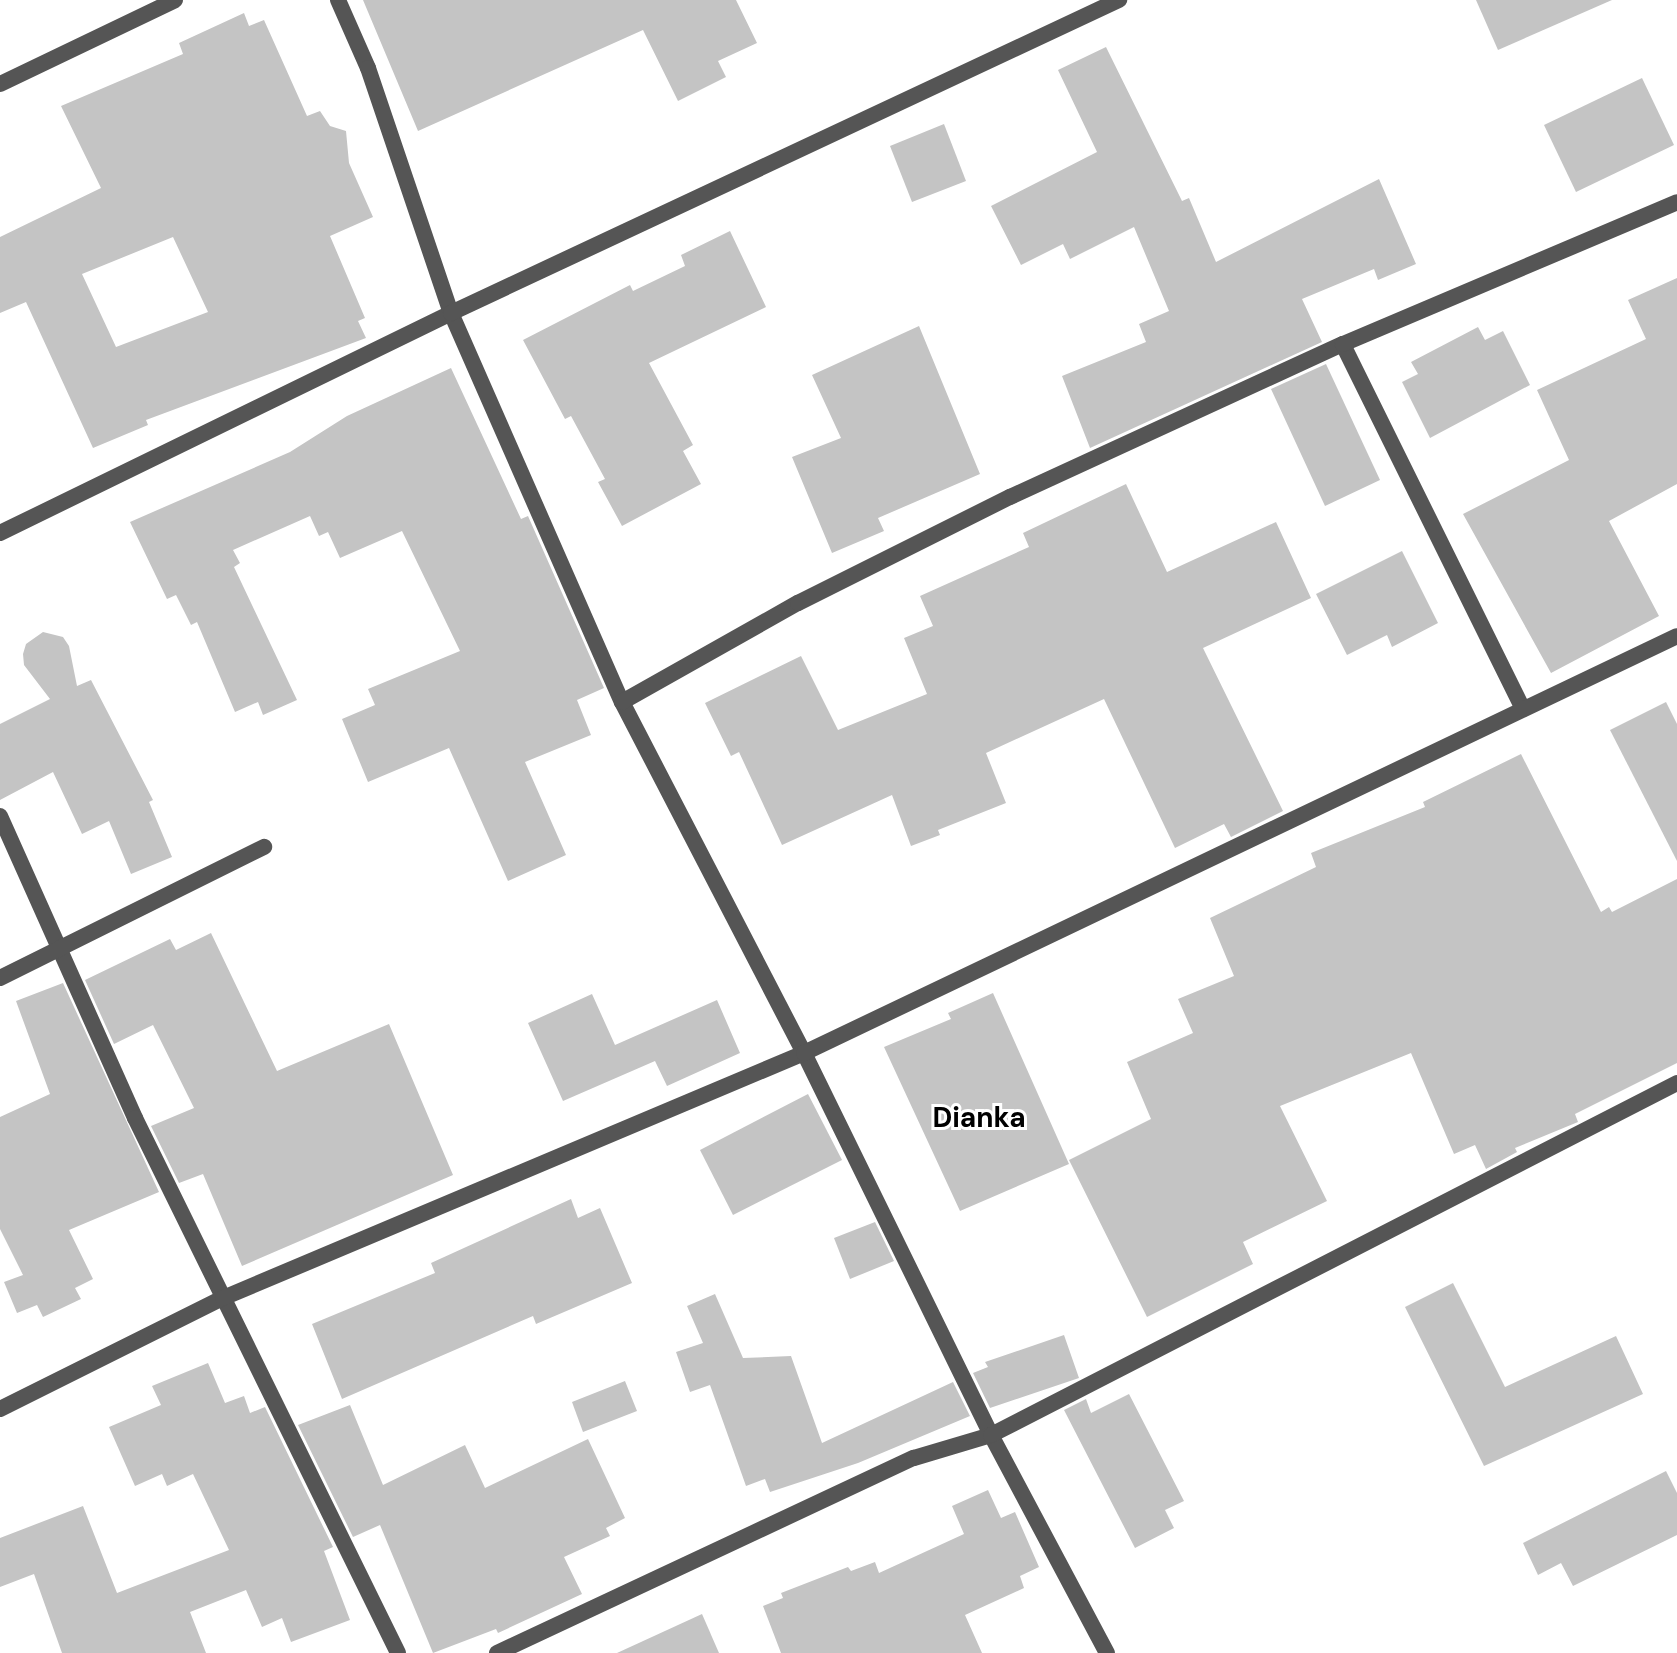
<!DOCTYPE html>
<html>
<head>
<meta charset="utf-8">
<style>
	body { margin:0 }
	#map { position:relative; width:1677px; height:1653px; overflow:hidden; background:#fff; font-family:"DM Sans",sans-serif }
	div>[style] { position:absolute }
	[style*='--x'] { left:calc(var(--x)*1px); top:calc(var(--y)*1px); width:calc(var(--w)*1px); rotate:calc(var(--a)*1deg) }
	.building>* { inset:0; background:#c4c4c4 }
	.street>* { height:16px; margin:-8px; padding:0 8px; transform-origin:8px; border-radius:8px; background:#555 }
	span { translate:-50% -50%; white-space:nowrap; text-align:center; line-height:1.15; -webkit-text-stroke:6px #fff; paint-order:stroke }
	.quarter-label { font-size:28px; color:#000; font-weight:700 }
</style>
</head>
<body>
<div id="map">
	<div class="building">
		<div style="clip-path:polygon(363px 0,736px 0,757px 43px,718px 61px,726px 77px,678px 101px,643px 30px,418px 131px)"></div>
		<div style="clip-path:polygon(1476px 0,1612px 0,1498px 50px)"></div>
		<div style="clip-path:polygon(evenodd,244px 13px,249px 26px,264px 20px,307px 116px,320px 111px,330px 126px,346px 131px,349px 163px,373px 217px,330px 236px,365px 318px,358px 321px,366px 338px,146px 420px,148px 425px,93px 448px,26px 302px,0 313px,0 237px,101px 188px,61px 106px,183px 54px,179px 43px,244px 13px,173px 237px,208px 312px,116px 347px,82px 274px,173px 237px)"></div>
		<div style="clip-path:polygon(1106px 47px,1182px 201px,1189px 198px,1216px 262px,1379px 179px,1416px 264px,1378px 280px,1374px 269px,1302px 299px,1322px 342px,1090px 448px,1062px 376px,1146px 342px,1139px 324px,1169px 311px,1134px 227px,1070px 259px,1063px 244px,1021px 265px,991px 206px,1097px 152px,1058px 70px)"></div>
		<div style="clip-path:polygon(1642px 78px,1674px 145px,1576px 192px,1544px 125px)"></div>
		<div style="clip-path:polygon(944px 124px,966px 181px,912px 202px,890px 146px)"></div>
		<div style="clip-path:polygon(730px 231px,766px 307px,649px 363px,693px 445px,683px 451px,701px 484px,622px 526px,598px 482px,605px 479px,571px 416px,565px 419px,523px 340px,630px 285px,633px 291px,685px 266px,681px 255px)"></div>
		<div style="clip-path:polygon(1677px 278px,1677px 484px,1609px 521px,1659px 616px,1551px 673px,1463px 514px,1569px 460px,1537px 390px,1646px 339px,1628px 300px)"></div>
		<div style="clip-path:polygon(919px 326px,980px 474px,878px 518px,884px 531px,832px 553px,792px 457px,841px 438px,812px 375px)"></div>
		<div style="clip-path:polygon(1478px 327px,1485px 340px,1503px 331px,1530px 385px,1430px 438px,1402px 382px,1418px 374px,1411px 362px)"></div>
		<div style="clip-path:polygon(1326px 364px,1380px 480px,1325px 506px,1271px 389px)"></div>
		<div style="clip-path:polygon(451px 368px,521px 519px,528px 516px,604px 688px,577px 700px,591px 735px,525px 762px,566px 855px,508px 881px,449px 748px,368px 782px,342px 719px,375px 705px,368px 689px,460px 651px,402px 531px,340px 558px,328px 532px,319px 536px,310px 516px,233px 550px,240px 563px,234px 567px,297px 700px,263px 715px,258px 702px,235px 712px,197px 622px,191px 625px,176px 595px,167px 599px,130px 522px,290px 452px,347px 416px)"></div>
		<div style="clip-path:polygon(1126px 484px,1167px 572px,1276px 522px,1311px 598px,1203px 648px,1283px 811px,1231px 837px,1224px 824px,1175px 848px,1104px 699px,986px 753px,1006px 803px,938px 830px,940px 835px,911px 846px,892px 795px,782px 845px,739px 752px,731px 756px,705px 703px,801px 656px,838px 730px,927px 694px,904px 638px,933px 626px,920px 596px,1029px 547px,1023px 533px)"></div>
		<div style="clip-path:polygon(1402px 551px,1438px 623px,1392px 647px,1387px 635px,1347px 655px,1316px 594px)"></div>
		<div style="clip-path:polygon(43px 632px,63px 637px,69px 646px,77px 686px,91px 680px,153px 800px,149px 802px,172px 857px,131px 874px,109px 821px,82px 834px,53px 772px,0 800px,0 724px,50px 699px,24px 665px,23px 654px,26px 644px)"></div>
		<div style="clip-path:polygon(1666px 702px,1677px 724px,1677px 861px,1610px 730px)"></div>
		<div style="clip-path:polygon(1521px 754px,1601px 912px,1609px 907px,1612px 912px,1677px 879px,1677px 1063px,1575px 1114px,1578px 1122px,1515px 1148px,1517px 1152px,1486px 1169px,1475px 1145px,1454px 1154px,1411px 1053px,1280px 1106px,1327px 1201px,1243px 1242px,1253px 1264px,1147px 1317px,1069px 1160px,1151px 1119px,1127px 1062px,1193px 1033px,1178px 999px,1234px 976px,1210px 918px,1316px 867px,1311px 853px,1425px 807px,1423px 802px)"></div>
		<div style="clip-path:polygon(211px 933px,277px 1071px,389px 1024px,453px 1175px,242px 1266px,203px 1174px,179px 1183px,151px 1126px,194px 1108px,153px 1025px,114px 1044px,85px 980px,170px 939px,176px 950px)"></div>
		<div style="clip-path:polygon(63px 983px,159px 1192px,69px 1230px,93px 1279px,75px 1288px,81px 1299px,43px 1317px,37px 1305px,17px 1313px,4px 1282px,23px 1275px,0 1229px,0 1117px,50px 1094px,16px 1001px)"></div>
		<div style="clip-path:polygon(993px 993px,1069px 1164px,960px 1211px,884px 1047px,951px 1019px,948px 1013px)"></div>
		<div style="clip-path:polygon(592px 994px,615px 1045px,717px 1000px,740px 1053px,667px 1086px,655px 1061px,563px 1101px,528px 1023px)"></div>
		<div style="clip-path:polygon(808px 1094px,842px 1160px,733px 1215px,700px 1150px)"></div>
		<div style="clip-path:polygon(571px 1199px,578px 1218px,600px 1208px,632px 1283px,536px 1324px,533px 1316px,342px 1399px,312px 1324px,435px 1273px,431px 1263px)"></div>
		<div style="clip-path:polygon(875px 1222px,894px 1261px,850px 1279px,834px 1238px)"></div>
		<div style="clip-path:polygon(1453px 1283px,1505px 1387px,1616px 1336px,1643px 1394px,1484px 1466px,1405px 1307px)"></div>
		<div style="clip-path:polygon(715px 1294px,743px 1358px,791px 1356px,822px 1443px,953px 1382px,970px 1416px,858px 1463px,770px 1492px,765px 1479px,746px 1486px,710px 1385px,690px 1392px,676px 1352px,703px 1343px,687px 1306px)"></div>
		<div style="clip-path:polygon(1064px 1335px,1079px 1378px,990px 1408px,973px 1373px,988px 1367px,985px 1362px)"></div>
		<div style="clip-path:polygon(208px 1363px,225px 1403px,244px 1396px,250px 1413px,265px 1407px,333px 1547px,324px 1551px,350px 1620px,291px 1642px,282px 1618px,262px 1627px,246px 1590px,190px 1612px,206px 1653px,62px 1653px,34px 1574px,0 1587px,0 1538px,83px 1506px,117px 1593px,229px 1550px,193px 1474px,167px 1486px,162px 1474px,135px 1486px,109px 1427px,161px 1405px,152px 1386px)"></div>
		<div style="clip-path:polygon(625px 1381px,637px 1411px,583px 1432px,572px 1402px)"></div>
		<div style="clip-path:polygon(1129px 1394px,1184px 1501px,1165px 1510px,1174px 1528px,1135px 1548px,1064px 1410px,1086px 1399px,1091px 1413px)"></div>
		<div style="clip-path:polygon(350px 1405px,383px 1485px,465px 1445px,485px 1488px,588px 1439px,625px 1518px,606px 1528px,610px 1536px,564px 1557px,582px 1594px,498px 1633px,496px 1629px,433px 1653px,380px 1525px,353px 1537px,298px 1425px)"></div>
		<div style="clip-path:polygon(1666px 1471px,1677px 1493px,1677px 1535px,1573px 1586px,1561px 1563px,1538px 1575px,1523px 1543px)"></div>
		<div style="clip-path:polygon(988px 1490px,1001px 1518px,1015px 1512px,1039px 1567px,1020px 1576px,1024px 1588px,965px 1615px,982px 1653px,781px 1653px,763px 1606px,783px 1598px,781px 1593px,848px 1567px,851px 1571px,875px 1562px,879px 1573px,964px 1534px,952px 1506px)"></div>
		<div style="clip-path:polygon(702px 1614px,719px 1653px,617px 1653px)"></div>
	</div>
	<div class="street">
		<div style="--x:338;--y:0;--w:74;--a:66.2"></div>
		<div style="--x:368;--y:68;--w:259;--a:71.3"></div>
		<div style="--x:451;--y:313;--w:425;--a:66.3"></div>
		<div style="--x:622;--y:702;--w:395;--a:62.6"></div>
		<div style="--x:804;--y:1053;--w:425;--a:63.9"></div>
		<div style="--x:991;--y:1435;--w:247;--a:62"></div>
		<div style="--x:0;--y:84;--w:194;--a:-25.6"></div>
		<div style="--x:0;--y:533;--w:502;--a:-26"></div>
		<div style="--x:451;--y:313;--w:738;--a:-25.11"></div>
		<div style="--x:622;--y:702;--w:202;--a:-29.4"></div>
		<div style="--x:798;--y:603;--w:237;--a:-26.6"></div>
		<div style="--x:1010;--y:497;--w:366;--a:-24.7"></div>
		<div style="--x:1523;--y:709;--w:407;--a:-116.3"></div>
		<div style="--x:1343;--y:344;--w:363;--a:-23"></div>
		<div style="--x:0;--y:816;--w:331;--a:65.9"></div>
		<div style="--x:135;--y:1118;--w:596;--a:63.82"></div>
		<div style="--x:0;--y:978;--w:295;--a:-26.4"></div>
		<div style="--x:0;--y:1409;--w:249;--a:-26.5"></div>
		<div style="--x:223;--y:1298;--w:631;--a:-22.86"></div>
		<div style="--x:804;--y:1053;--w:967;--a:-25.53"></div>
		<div style="--x:497;--y:1653;--w:460;--a:-25.1"></div>
		<div style="--x:914;--y:1458;--w:80;--a:-16.6"></div>
		<div style="--x:991;--y:1435;--w:771;--a:-27.16"></div>
	</div>
	<div class="quarter-label">
		<span style="left:979px;top:1118px">Dianka</span>
	</div>
</div>
</body>
</html>
